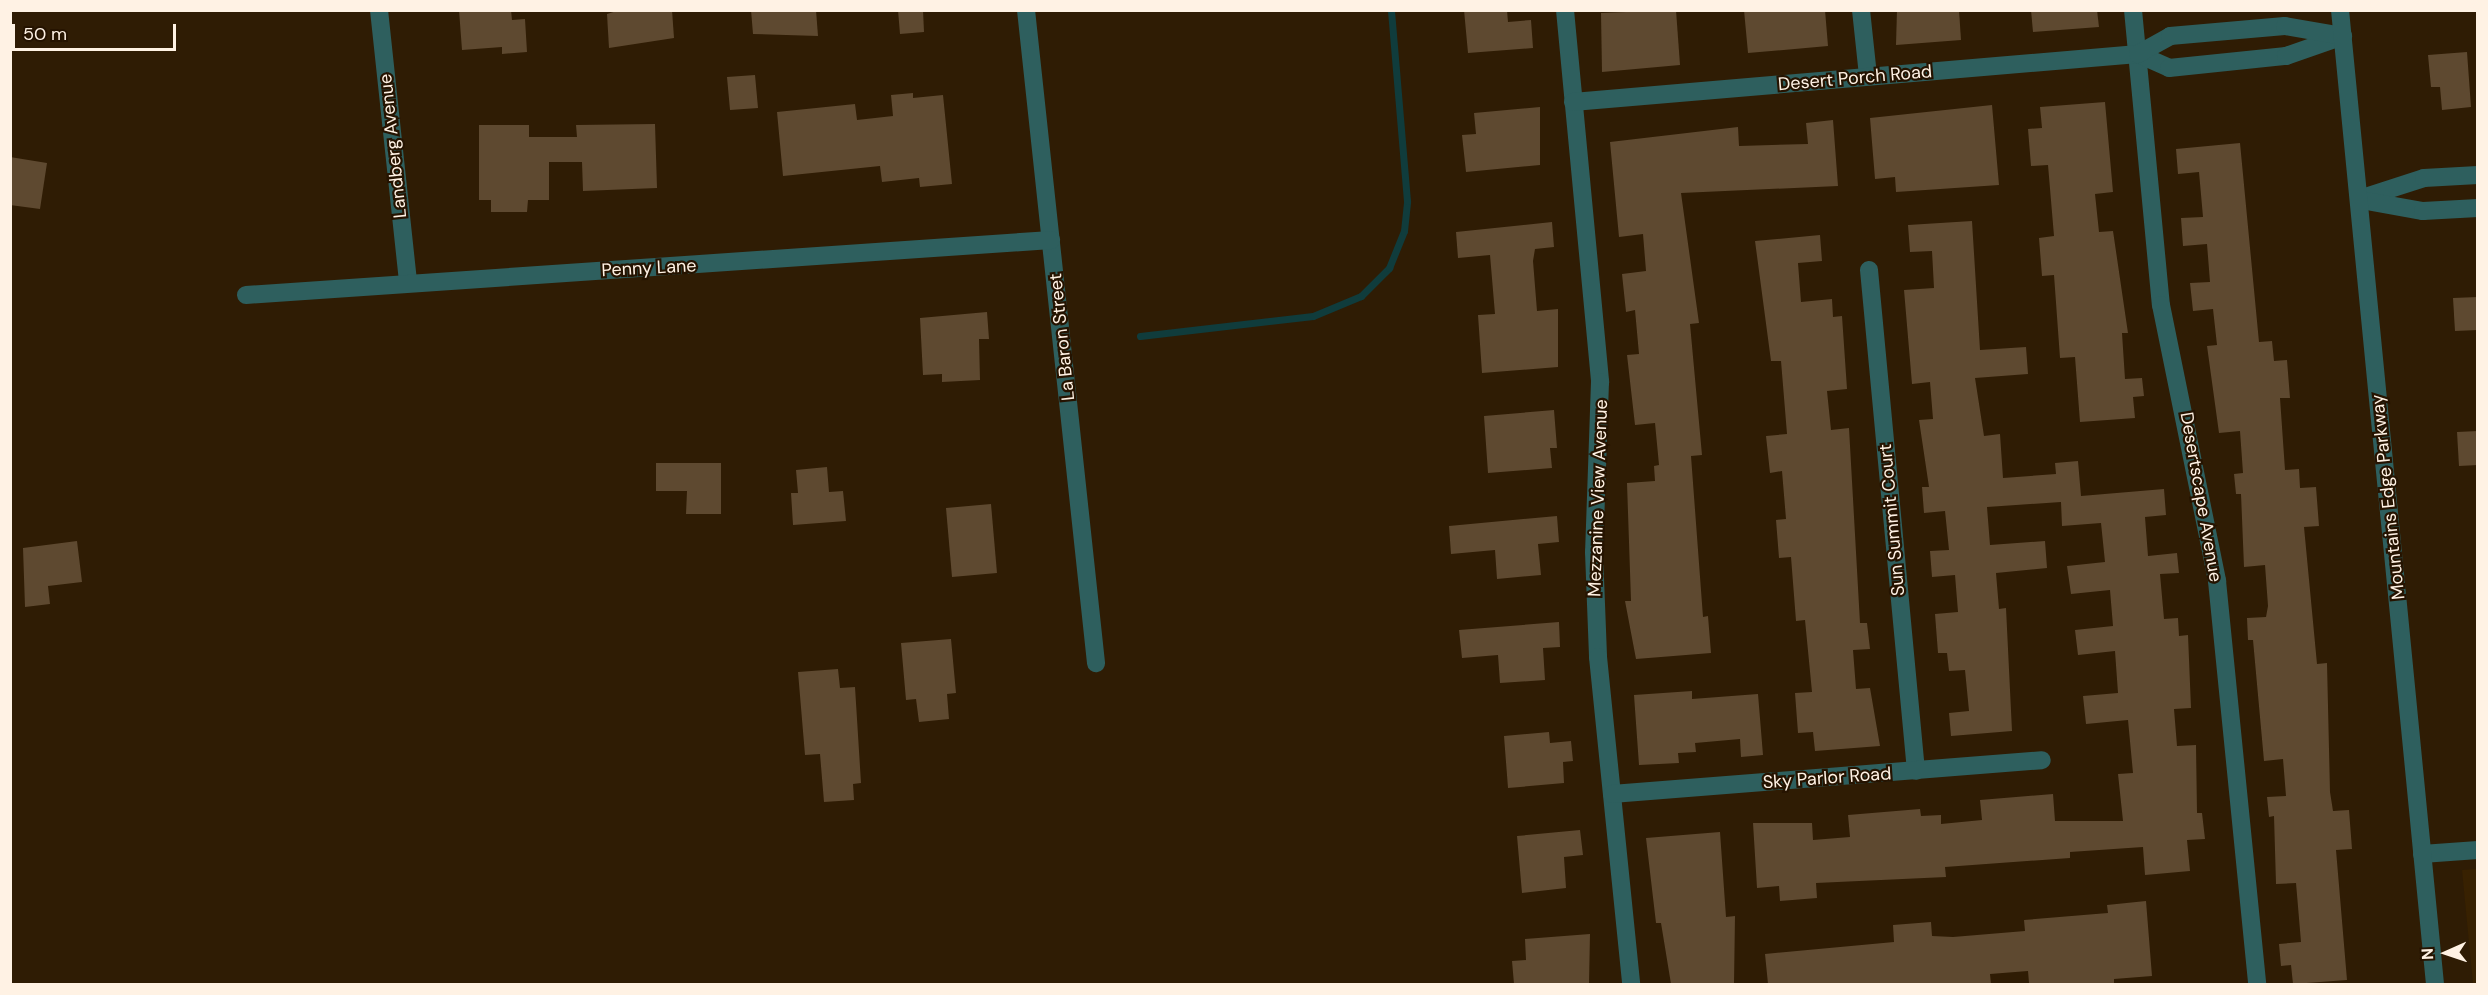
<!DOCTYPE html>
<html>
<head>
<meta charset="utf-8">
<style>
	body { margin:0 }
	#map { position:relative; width:2488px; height:995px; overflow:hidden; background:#2f1c04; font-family:"DM Sans",sans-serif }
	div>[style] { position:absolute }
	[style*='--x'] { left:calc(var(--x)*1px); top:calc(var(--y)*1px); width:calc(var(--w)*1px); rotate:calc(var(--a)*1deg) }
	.built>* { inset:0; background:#382101 }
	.stream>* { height:7px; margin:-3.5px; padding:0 3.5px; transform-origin:3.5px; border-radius:3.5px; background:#103c3c }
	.building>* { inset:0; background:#5e4930 }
	.minor>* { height:18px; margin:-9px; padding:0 9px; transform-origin:9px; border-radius:9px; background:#2e5f5e }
	.tertiary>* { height:18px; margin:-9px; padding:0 9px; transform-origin:9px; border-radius:9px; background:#2e5f5e }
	span { translate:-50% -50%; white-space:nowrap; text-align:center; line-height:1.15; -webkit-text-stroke:4.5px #251300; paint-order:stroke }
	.street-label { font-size:18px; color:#fff2e4 }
	.frame { position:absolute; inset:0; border:12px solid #fff2e4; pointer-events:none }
	.north { position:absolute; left:2416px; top:923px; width:60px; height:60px; -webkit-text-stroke:4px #251300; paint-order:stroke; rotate:267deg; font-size:16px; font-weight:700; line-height:24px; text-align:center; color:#fff2e4 }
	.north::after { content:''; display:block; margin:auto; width:21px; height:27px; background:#fff2e4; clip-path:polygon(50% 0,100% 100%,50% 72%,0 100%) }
	.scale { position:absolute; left:12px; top:24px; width:164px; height:27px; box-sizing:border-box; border:3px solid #fff2e4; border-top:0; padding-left:8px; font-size:18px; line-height:21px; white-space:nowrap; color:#fff2e4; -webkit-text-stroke:4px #251300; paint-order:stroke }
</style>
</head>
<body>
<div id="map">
	<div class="built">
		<div style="clip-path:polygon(2477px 869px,2478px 984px,2473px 984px,2462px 870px)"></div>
	</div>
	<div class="stream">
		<div style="--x:1140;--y:336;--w:174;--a:-6.6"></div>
		<div style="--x:1313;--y:316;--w:52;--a:-22.6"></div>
		<div style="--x:1361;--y:296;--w:40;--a:-45"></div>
		<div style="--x:1389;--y:268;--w:40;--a:-68"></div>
		<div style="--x:1404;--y:231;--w:30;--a:-84"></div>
		<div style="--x:1407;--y:201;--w:192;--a:-94.8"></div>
	</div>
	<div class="building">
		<div style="clip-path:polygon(459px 10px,511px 10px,512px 20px,525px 19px,527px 52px,502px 54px,502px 47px,462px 50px)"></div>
		<div style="clip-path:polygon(620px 10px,672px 10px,674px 38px,609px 48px,607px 14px)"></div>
		<div style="clip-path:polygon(751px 10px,816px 10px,818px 36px,753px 34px)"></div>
		<div style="clip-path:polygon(898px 10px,923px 10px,924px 32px,900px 34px)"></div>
		<div style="clip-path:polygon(1464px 10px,1507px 10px,1508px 22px,1531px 20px,1533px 48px,1468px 53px)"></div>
		<div style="clip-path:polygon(1676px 10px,1680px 65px,1602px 72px,1601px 13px)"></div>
		<div style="clip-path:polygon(1744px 10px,1825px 10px,1828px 46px,1748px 53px)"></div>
		<div style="clip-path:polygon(1897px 10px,1959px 10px,1961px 40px,1896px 45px)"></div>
		<div style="clip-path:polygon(2031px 10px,2097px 10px,2099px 27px,2033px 32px)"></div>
		<div style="clip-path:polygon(2467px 52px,2471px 107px,2442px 110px,2440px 87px,2431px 87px,2428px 55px)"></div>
		<div style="clip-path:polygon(755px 75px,758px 108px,730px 110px,727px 77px)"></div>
		<div style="clip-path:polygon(913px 93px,913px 98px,943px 95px,952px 184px,920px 187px,919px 178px,882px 182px,880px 166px,783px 176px,777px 112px,855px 104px,857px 120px,893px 116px,891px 95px)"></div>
		<div style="clip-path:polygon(2105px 102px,2113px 192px,2095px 194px,2099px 232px,2113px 231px,2128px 333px,2122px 333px,2125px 379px,2142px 378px,2144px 396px,2133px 397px,2135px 418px,2080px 422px,2075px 357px,2060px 358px,2054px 275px,2042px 276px,2039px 238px,2054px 236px,2048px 165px,2031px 166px,2028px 129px,2042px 128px,2040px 107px)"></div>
		<div style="clip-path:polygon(1992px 105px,1999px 185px,1896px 192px,1895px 177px,1875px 179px,1870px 118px)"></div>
		<div style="clip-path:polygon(1540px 107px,1540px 165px,1466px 172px,1462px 135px,1476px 134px,1474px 113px)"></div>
		<div style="clip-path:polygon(1833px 120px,1838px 186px,1681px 193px,1699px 323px,1690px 324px,1702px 455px,1691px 456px,1703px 617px,1708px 616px,1711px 653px,1636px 659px,1625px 601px,1631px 601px,1627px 483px,1655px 481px,1654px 466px,1659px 465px,1655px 423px,1635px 425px,1627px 355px,1639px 354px,1635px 310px,1626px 312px,1622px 274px,1646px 271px,1643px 234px,1619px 237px,1610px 142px,1738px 127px,1739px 146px,1808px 144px,1806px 123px)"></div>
		<div style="clip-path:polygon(655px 124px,657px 188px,583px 191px,582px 162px,549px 162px,549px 200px,528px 200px,527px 212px,491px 212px,491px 200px,479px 200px,479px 125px,529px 125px,529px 137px,577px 137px,576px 125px)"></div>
		<div style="clip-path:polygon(2240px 143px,2259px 342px,2272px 341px,2274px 361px,2287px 360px,2290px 398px,2280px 398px,2285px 470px,2299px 469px,2300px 488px,2316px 487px,2319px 526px,2304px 527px,2317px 664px,2327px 663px,2330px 792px,2333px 811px,2349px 810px,2352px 849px,2336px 850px,2347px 980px,2293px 984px,2291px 965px,2281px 966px,2279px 944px,2301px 942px,2296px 883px,2276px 884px,2274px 816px,2269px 817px,2267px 797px,2286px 796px,2283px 759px,2264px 761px,2253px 640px,2248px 640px,2247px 618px,2266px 617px,2268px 606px,2265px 565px,2244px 567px,2241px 494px,2236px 494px,2234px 474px,2243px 473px,2240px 431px,2219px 433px,2207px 346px,2217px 345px,2213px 309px,2193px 311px,2190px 283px,2210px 282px,2207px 244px,2183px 246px,2181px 218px,2203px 217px,2199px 172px,2178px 174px,2176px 149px)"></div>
		<div style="clip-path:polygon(10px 157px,47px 163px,40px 209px,10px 205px)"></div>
		<div style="clip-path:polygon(1972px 221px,1980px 350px,2026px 347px,2028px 374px,1975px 378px,1984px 436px,2000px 434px,2003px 478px,2056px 474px,2055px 463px,2078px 461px,2081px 496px,2164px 489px,2166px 515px,2145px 517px,2148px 556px,2177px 553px,2179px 573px,2160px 574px,2164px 619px,2178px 618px,2179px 636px,2188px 635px,2191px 708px,2174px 709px,2177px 746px,2196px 745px,2197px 813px,2202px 813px,2205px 839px,2187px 840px,2190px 871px,2145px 875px,2143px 847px,2070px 852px,2070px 858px,1945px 867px,1946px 877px,1816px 883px,1817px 898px,1780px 901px,1779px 886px,1757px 888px,1753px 823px,1812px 823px,1813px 840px,1850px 837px,1848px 815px,1920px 809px,1921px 816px,1941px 815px,1941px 824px,1982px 820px,1980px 800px,2053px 794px,2055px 821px,2123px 821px,2118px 774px,2133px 773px,2128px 720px,2086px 724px,2083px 696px,2118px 693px,2115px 651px,2078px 655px,2075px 630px,2113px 626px,2110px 590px,2071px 594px,2067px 566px,2105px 562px,2101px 523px,2062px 526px,2061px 502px,1987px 507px,1990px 545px,2045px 541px,2047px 568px,1996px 573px,1999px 609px,2006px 608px,2012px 731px,1951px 736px,1949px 713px,1969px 711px,1965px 670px,1949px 671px,1947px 653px,1938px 653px,1935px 614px,1958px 612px,1955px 575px,1932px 577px,1930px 551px,1949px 550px,1945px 511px,1924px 513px,1922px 487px,1929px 487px,1919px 420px,1933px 419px,1930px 382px,1912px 384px,1904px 290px,1934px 288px,1932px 251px,1910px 252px,1908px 225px)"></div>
		<div style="clip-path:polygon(1552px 222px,1554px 247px,1535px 249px,1533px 261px,1537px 311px,1558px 309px,1558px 367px,1482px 373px,1478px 315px,1495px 314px,1490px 255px,1458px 258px,1456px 232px)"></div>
		<div style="clip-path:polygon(1820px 235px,1822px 261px,1798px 263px,1801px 302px,1832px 299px,1833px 317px,1842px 316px,1847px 389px,1827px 391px,1831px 430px,1849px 428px,1860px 623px,1867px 623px,1870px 649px,1853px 650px,1856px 689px,1870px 688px,1880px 746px,1815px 751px,1813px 732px,1798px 733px,1795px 693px,1812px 692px,1805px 620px,1796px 621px,1791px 557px,1779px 558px,1776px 520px,1786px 519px,1782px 471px,1770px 473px,1766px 436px,1787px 434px,1781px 361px,1771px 361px,1755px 241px)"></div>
		<div style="clip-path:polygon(2478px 297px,2478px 330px,2455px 331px,2453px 298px)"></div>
		<div style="clip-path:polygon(987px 312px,989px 339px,979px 339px,980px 380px,942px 382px,942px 374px,923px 375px,920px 318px)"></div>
		<div style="clip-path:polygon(1554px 410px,1557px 448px,1550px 448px,1552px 468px,1488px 473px,1484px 416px)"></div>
		<div style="clip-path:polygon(2478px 431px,2478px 465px,2459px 466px,2457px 432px)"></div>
		<div style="clip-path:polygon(656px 463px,721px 463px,721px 514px,686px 514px,687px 491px,656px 491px)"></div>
		<div style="clip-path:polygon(827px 467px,829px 492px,843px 491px,846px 521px,793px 525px,791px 493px,798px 493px,796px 470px)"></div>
		<div style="clip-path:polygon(991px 504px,997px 573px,952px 577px,946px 508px)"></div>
		<div style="clip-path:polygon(1557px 516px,1559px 542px,1538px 544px,1541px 575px,1497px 579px,1495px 550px,1451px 554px,1449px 526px)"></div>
		<div style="clip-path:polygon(77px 541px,82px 582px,48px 586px,50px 604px,25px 607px,23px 548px)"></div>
		<div style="clip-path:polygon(1559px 622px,1560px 647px,1543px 648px,1545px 680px,1500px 683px,1498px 655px,1462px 658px,1459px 630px)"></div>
		<div style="clip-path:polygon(951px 639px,956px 693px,947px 694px,949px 719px,919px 722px,916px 699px,906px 700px,901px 643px)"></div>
		<div style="clip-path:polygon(838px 669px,840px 688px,855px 687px,861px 783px,853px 784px,854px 800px,824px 802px,820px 754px,805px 755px,798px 672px)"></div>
		<div style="clip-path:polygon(1692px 691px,1692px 699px,1758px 694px,1763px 755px,1741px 757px,1740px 739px,1695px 743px,1696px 752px,1678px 753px,1679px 763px,1639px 765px,1634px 695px)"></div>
		<div style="clip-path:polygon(1549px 732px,1550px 743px,1571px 741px,1573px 761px,1563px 762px,1564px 783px,1508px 788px,1504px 736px)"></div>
		<div style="clip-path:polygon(1580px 830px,1583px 855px,1564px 857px,1566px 888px,1522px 893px,1517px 836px)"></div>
		<div style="clip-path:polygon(1720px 832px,1726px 917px,1735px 916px,1734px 984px,1671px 984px,1661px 923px,1656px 923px,1646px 838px)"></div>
		<div style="clip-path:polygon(2146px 901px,2152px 976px,2114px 979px,2114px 984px,2029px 983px,2028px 971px,1990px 974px,1991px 984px,1768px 984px,1765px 954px,1894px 942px,1893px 925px,1931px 922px,1932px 936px,1953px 937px,2025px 931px,2024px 920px,2108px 913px,2107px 905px)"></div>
		<div style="clip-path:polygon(1590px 934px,1589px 984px,1514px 984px,1512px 961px,1526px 960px,1525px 939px)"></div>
	</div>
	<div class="minor">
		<div style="--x:379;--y:10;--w:274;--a:83.9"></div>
		<div style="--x:1026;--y:10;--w:657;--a:83.88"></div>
		<div style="--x:1565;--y:10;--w:374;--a:84.6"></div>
		<div style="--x:1600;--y:382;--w:170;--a:92"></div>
		<div style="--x:1594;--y:552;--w:105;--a:87.8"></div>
		<div style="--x:1598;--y:657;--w:329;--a:84.2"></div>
		<div style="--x:1861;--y:10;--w:66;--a:83.9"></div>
		<div style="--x:2133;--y:10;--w:296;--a:84.6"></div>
		<div style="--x:2161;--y:305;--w:282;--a:78.5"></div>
		<div style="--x:2217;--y:581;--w:405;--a:84.3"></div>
		<div style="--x:2138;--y:54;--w:34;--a:24"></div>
		<div style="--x:2169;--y:68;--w:118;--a:-5.9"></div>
		<div style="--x:2286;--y:56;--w:60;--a:-19.3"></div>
		<div style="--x:1573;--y:102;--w:567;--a:-4.86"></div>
		<div style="--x:2138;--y:54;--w:37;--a:-29"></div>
		<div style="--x:2170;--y:36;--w:115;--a:-5"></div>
		<div style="--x:2285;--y:26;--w:59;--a:9.8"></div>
		<div style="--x:2359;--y:199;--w:68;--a:-17.9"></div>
		<div style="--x:2424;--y:178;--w:54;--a:-3.2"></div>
		<div style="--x:2361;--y:200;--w:63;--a:10.1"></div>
		<div style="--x:2423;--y:211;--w:55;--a:-3.1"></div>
		<div style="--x:1869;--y:270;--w:503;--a:84.64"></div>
		<div style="--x:246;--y:295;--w:807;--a:-3.91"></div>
		<div style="--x:1612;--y:794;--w:431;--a:-4.5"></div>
		<div style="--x:2422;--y:854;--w:56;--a:-4.1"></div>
	</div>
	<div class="tertiary">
		<div style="--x:2340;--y:10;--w:979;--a:84.43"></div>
	</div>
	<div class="street-label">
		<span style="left:1855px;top:78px;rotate:-5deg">Desert Porch Road</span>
		<span style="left:393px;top:146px;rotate:-96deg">Landberg Avenue</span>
		<span style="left:649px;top:268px;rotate:-3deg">Penny Lane</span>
		<span style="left:1062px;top:337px;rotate:-96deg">La Baron Street</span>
		<span style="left:2201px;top:497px;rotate:80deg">Desertscape Avenue</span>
		<span style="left:2388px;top:497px;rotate:-96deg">Mountains Edge Parkway</span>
		<span style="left:1598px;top:498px;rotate:-88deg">Mezzanine View Avenue</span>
		<span style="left:1892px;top:520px;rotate:-95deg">Sun Summit Court</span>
		<span style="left:1827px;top:778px;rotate:-4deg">Sky Parlor Road</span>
	</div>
	<div class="frame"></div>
	<div class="north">N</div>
	<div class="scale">50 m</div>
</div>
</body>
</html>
